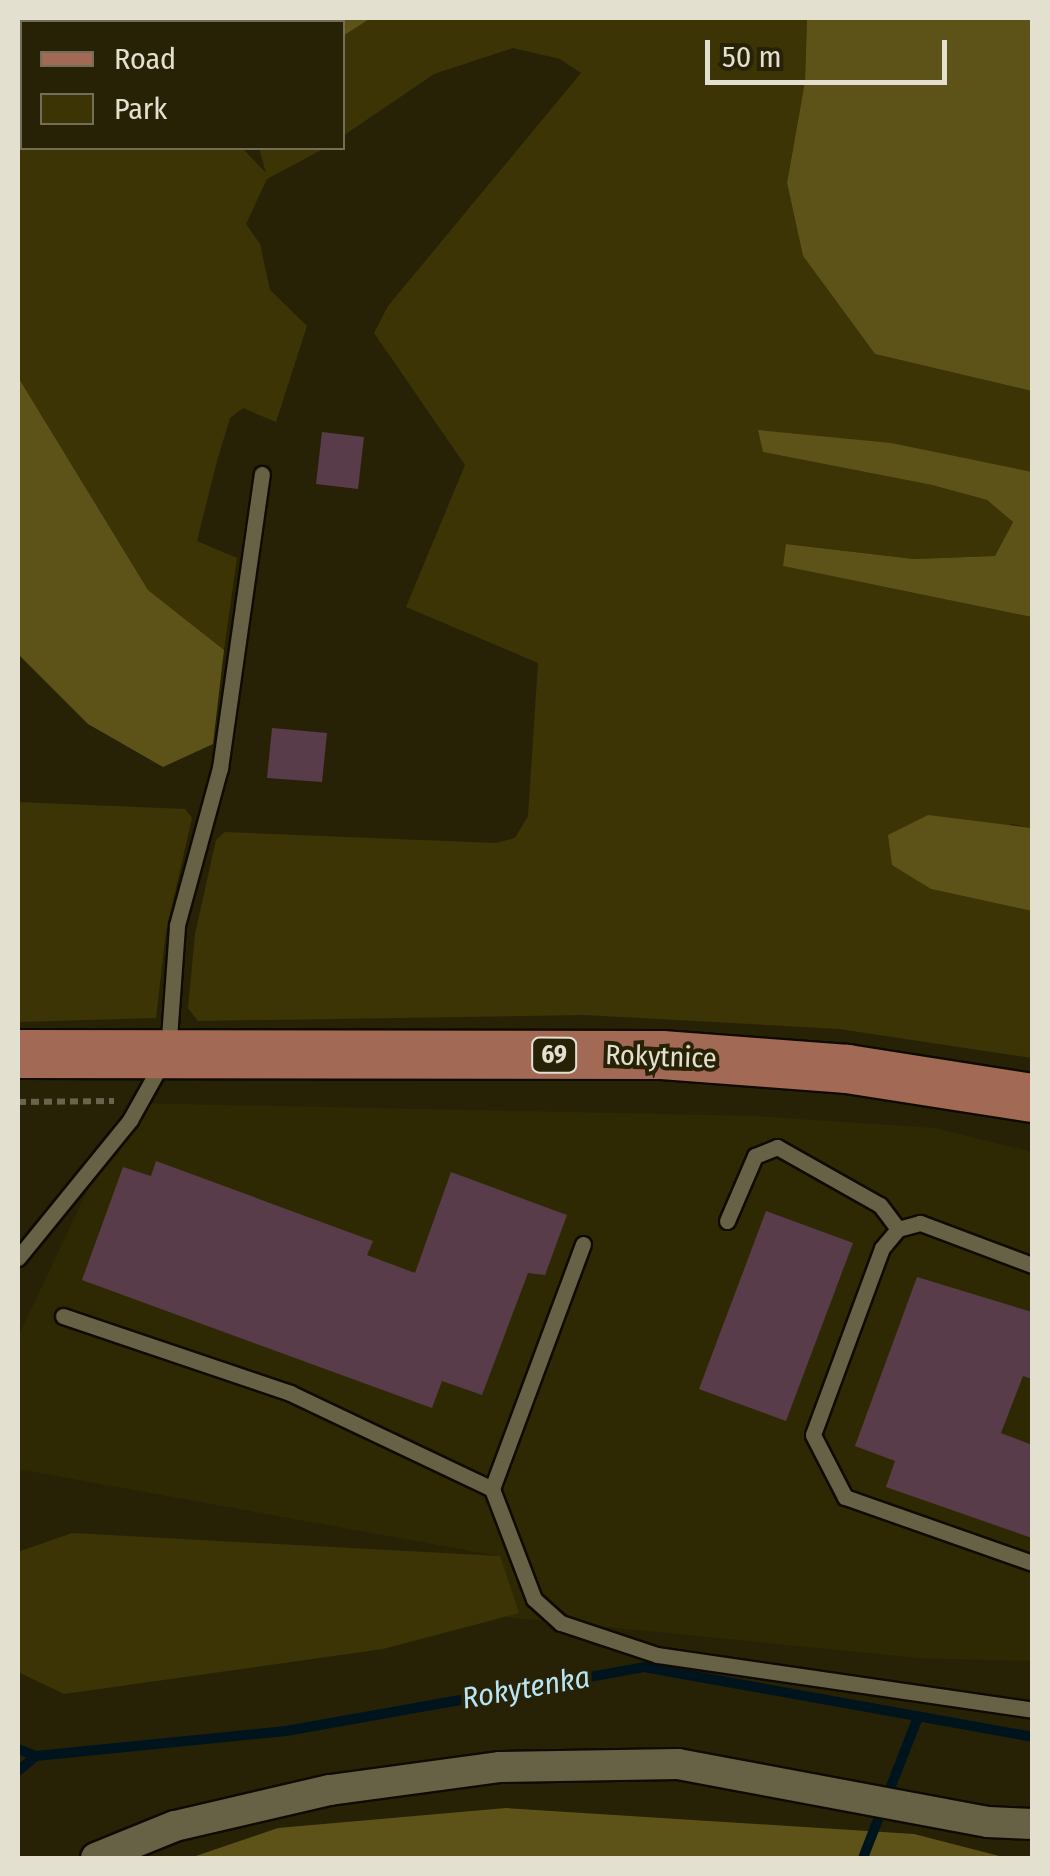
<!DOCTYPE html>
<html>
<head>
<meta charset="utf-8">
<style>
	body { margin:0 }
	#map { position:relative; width:1050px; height:1876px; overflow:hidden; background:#272206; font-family:"Fira Sans Condensed",sans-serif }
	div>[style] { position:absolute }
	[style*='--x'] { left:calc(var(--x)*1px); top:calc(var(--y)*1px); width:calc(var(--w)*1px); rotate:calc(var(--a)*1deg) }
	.built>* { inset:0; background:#2f2903 }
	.green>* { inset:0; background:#3c3405 }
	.forest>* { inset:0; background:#5d5318 }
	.stream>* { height:10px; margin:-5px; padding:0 5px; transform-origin:5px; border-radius:5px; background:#00141d }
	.building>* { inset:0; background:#583c4a }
	.path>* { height:6px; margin-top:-3px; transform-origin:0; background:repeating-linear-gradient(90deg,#69654d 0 8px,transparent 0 13px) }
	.roads { filter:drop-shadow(2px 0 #100b00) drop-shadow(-2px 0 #100b00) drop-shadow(0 2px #100b00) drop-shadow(0 -2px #100b00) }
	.service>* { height:15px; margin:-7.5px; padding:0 7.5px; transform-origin:7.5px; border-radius:7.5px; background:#676245 }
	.minor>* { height:30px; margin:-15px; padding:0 15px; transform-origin:15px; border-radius:15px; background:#676245 }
	.primary>* { height:48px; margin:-24px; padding:0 24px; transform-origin:24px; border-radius:24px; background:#a26955 }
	span { translate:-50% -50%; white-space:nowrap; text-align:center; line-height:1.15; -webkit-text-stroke:8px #272206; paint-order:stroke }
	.shield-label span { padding:2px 8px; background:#272206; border:2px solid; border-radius:8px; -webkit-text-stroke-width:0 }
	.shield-label { font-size:25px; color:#e3e0d0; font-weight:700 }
	.street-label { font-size:28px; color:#e3e0d0 }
	.water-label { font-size:30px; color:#b8e4f4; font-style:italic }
	.frame { position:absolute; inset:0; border:20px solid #e3e0d0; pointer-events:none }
	.legend { position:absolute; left:20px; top:20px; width:325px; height:130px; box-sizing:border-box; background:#272206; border:2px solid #726e57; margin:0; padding:12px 18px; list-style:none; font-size:30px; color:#e3e0d0 }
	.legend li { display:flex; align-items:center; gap:20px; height:50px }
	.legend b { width:50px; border:2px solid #726e57 }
	.scale { position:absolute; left:705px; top:40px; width:242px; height:45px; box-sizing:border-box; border:5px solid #e3e0d0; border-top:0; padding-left:12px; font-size:30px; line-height:35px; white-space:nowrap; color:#e3e0d0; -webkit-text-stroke:8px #272206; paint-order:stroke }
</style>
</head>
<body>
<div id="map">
	<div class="built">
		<div style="clip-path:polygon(129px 1103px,756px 1116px,934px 1128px,1032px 1152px,1032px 1661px,919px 1658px,506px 1617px,499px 1556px,18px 1469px,18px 1337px)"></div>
	</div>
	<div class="green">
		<div style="clip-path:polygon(18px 18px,136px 22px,22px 22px,22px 148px,243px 149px,266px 173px,259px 148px,325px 148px,267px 179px,246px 224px,260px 244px,270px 290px,307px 326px,276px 422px,243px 408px,230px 418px,217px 461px,197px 541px,237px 558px,224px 650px,148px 590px,18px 377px)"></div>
		<div style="clip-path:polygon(371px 18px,807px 18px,805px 81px,787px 183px,803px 256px,875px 354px,1032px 391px,1032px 472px,763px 452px,932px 485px,987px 500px,1013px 522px,995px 556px,914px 559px,787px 544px,783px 566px,1032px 617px,1032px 828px,1011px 824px,931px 889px,1032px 911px,1032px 1058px,839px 1029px,585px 1015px,198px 1021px,188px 1008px,195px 934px,216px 840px,225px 832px,496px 843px,515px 838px,528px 816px,538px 663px,406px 607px,465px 465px,374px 333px,388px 306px,581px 73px,560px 59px,513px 48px,434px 74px,343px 136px,343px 36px)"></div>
		<div style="clip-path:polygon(18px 802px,185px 809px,192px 818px,166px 932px,156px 1018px,18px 1022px)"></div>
		<div style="clip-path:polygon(72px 1533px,500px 1556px,519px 1613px,383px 1649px,64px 1694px,18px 1672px,18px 1552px)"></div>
	</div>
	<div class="forest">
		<div style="clip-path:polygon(127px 18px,371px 18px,343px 36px,342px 22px)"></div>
		<div style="clip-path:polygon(807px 18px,1032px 18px,1032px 391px,875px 354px,803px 256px,787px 183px,805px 81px)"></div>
		<div style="clip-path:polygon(18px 377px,148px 590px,224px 650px,213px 744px,163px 767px,88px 724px,18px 654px)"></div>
		<div style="clip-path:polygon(758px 430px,891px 443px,1032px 472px,1032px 617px,783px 566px,786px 544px,914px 559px,995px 556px,1013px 522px,987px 500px,932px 485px,763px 452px)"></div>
		<div style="clip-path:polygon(928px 815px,1032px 828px,1032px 911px,931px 889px,892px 865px,888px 835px)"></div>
		<div style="clip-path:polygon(506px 1808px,914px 1834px,1007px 1858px,190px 1858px,278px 1828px)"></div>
	</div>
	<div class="stream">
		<div style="--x:18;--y:1749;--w:19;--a:21"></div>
		<div style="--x:36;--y:1756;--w:251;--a:-5.7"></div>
		<div style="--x:286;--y:1731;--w:364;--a:-10.1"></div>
		<div style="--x:644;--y:1667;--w:394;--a:10.2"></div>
		<div style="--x:18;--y:1771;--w:23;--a:-40"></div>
		<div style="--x:863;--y:1858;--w:151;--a:-68.7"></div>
	</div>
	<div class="building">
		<div style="clip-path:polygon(322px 432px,364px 437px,358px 489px,316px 484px)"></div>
		<div style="clip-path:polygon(272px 728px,327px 733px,322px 782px,267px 778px)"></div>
		<div style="clip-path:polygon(156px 1161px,373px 1241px,367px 1255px,415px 1273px,451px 1172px,567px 1215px,545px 1275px,528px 1273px,482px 1395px,442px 1381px,432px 1408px,82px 1280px,123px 1167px,151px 1176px)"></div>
		<div style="clip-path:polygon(766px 1211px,853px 1243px,786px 1421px,699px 1389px)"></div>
		<div style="clip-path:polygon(917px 1277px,1032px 1312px,1032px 1379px,1023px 1376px,1001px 1433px,1032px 1445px,1032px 1538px,886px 1487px,895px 1461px,855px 1446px)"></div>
	</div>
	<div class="path">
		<div style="--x:18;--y:1102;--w:96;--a:-0.6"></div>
	</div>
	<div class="roads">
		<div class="service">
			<div style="--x:727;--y:1221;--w:71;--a:-66.7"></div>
			<div style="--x:755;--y:1156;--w:24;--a:-22"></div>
			<div style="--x:777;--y:1147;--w:118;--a:29.4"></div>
			<div style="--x:880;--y:1205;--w:30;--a:53"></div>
			<div style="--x:583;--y:1244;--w:261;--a:110.4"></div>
			<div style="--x:492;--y:1489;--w:118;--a:69.1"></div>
			<div style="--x:534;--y:1599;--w:36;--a:42"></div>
			<div style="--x:561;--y:1623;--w:101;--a:18.4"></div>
			<div style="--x:657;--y:1655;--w:379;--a:8.3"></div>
			<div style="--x:18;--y:1258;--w:178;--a:-50.9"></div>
			<div style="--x:130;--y:1120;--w:78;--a:-60.8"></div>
			<div style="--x:168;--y:1052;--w:127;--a:-85.9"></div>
			<div style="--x:177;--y:925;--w:163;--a:-74.7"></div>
			<div style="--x:220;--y:768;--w:297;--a:-81.9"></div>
			<div style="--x:1032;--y:1265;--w:120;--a:-159.4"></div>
			<div style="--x:920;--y:1223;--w:23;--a:165"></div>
			<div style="--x:898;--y:1229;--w:25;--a:130"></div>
			<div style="--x:882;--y:1248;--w:199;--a:110.3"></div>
			<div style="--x:813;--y:1435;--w:70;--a:62.7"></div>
			<div style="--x:845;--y:1497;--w:198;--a:19.4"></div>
			<div style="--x:63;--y:1316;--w:240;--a:18.7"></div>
			<div style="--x:290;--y:1393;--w:224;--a:25.4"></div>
		</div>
		<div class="minor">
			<div style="--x:96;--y:1858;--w:85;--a:-22.1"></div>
			<div style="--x:175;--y:1826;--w:159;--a:-13.1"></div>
			<div style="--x:330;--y:1790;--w:172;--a:-7.7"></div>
			<div style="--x:500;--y:1767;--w:178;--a:-1"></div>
			<div style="--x:678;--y:1764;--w:315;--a:10.6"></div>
			<div style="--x:988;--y:1822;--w:44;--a:2.6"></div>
		</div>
		<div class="primary">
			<div style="--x:18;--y:1054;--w:644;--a:0.09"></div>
			<div style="--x:662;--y:1055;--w:186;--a:4.3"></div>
			<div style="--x:847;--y:1069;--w:187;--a:8.9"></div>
		</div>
	</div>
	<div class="shield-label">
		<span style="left:554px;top:1055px">69</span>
	</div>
	<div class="street-label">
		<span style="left:661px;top:1057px;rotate:2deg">Rokytnice</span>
	</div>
	<div class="water-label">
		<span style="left:526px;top:1688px;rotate:-10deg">Rokytenka</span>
	</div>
	<div class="frame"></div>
	<ul class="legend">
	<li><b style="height:12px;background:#a26955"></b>Road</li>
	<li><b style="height:28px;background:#3c3405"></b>Park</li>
	</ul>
	<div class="scale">50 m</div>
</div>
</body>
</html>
